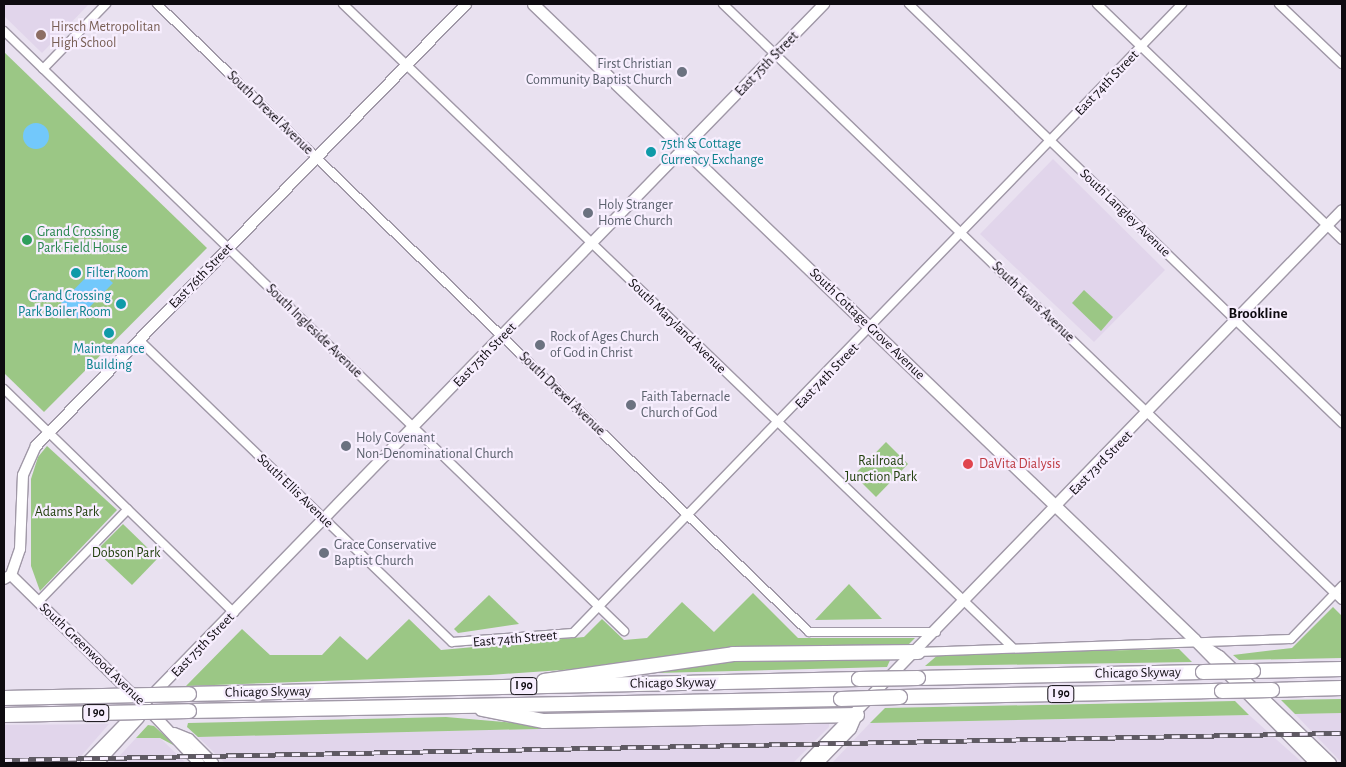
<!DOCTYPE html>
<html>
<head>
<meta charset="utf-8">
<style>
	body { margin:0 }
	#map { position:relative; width:1346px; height:767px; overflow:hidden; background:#e9e1f0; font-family:"Alegreya Sans",sans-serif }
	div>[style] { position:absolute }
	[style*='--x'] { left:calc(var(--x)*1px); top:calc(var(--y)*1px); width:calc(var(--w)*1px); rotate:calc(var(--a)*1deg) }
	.built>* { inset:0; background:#e1d5eb }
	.green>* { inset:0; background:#9bc785 }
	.water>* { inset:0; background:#72c8fb }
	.round { border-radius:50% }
	.roads { filter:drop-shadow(1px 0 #a098a7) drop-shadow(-1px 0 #a098a7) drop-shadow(0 1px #a098a7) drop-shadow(0 -1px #a098a7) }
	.minor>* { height:8px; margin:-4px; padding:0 4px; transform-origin:4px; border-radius:4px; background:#fff }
	.tertiary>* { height:10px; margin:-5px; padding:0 5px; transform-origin:5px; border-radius:5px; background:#fff }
	.secondary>* { height:11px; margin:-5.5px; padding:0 5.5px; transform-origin:5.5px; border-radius:5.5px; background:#fff }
	.motorway>* { height:14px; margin:-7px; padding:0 7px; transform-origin:7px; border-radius:7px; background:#fff }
	.rail>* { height:4.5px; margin-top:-2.25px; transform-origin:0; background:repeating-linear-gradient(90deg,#f7eefe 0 8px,#5f5a63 0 16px); box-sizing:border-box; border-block:1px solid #5f5a63 }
	.bridges { filter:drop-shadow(1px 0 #a098a7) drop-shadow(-1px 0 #a098a7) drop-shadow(0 1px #a098a7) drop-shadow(0 -1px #a098a7) }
	.motorway-bridge>* { height:14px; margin:-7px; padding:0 7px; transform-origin:7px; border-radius:7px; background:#fff }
	.dots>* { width:14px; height:14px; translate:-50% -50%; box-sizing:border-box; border:2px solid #f7eefe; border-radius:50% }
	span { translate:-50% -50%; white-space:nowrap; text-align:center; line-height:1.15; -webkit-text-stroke:4.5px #f7eefe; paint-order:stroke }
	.shield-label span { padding:1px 4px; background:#f7eefe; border:1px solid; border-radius:4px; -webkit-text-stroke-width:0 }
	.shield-label { font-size:12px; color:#0e0b10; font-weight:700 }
	.education-label { font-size:14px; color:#785e54 }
	.left { translate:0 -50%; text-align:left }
	.worship-label { font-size:14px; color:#5b616d }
	.right { translate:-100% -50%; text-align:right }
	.street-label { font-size:14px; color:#0e0b10 }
	.culture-label { font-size:14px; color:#0d838f }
	.leisure-label { font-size:14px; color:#27864d }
	.park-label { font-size:14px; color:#22400e }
	.health-label { font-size:14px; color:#be3a42 }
	.neighbourhood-label { font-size:15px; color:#0e0b10; font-weight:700 }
	.frame { position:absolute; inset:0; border:5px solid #0e0b10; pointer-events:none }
</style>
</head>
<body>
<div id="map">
	<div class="built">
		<div style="clip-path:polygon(4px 4px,89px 4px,42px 53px,4px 16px)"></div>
		<div style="clip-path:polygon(1053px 159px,1165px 270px,1094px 342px,980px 234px)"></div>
		<div style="clip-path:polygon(1342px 713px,1342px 763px,1295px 714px)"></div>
		<div style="clip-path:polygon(1249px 715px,1303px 763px,832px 763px,870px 723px)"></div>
		<div style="clip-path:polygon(829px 722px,829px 727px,793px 763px,225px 763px,198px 737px)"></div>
		<div style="clip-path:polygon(109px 724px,75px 763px,4px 763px,4px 725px)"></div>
		<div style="clip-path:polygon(136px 738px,160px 738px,186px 763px,113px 763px)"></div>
	</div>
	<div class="green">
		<div style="clip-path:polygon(4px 52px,207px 248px,44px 412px,4px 373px)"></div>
		<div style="clip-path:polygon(1084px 290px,1113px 317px,1101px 331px,1072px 303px)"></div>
		<div style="clip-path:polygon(886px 442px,908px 464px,876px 497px,854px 475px)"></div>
		<div style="clip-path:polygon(47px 446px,117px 510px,40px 591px,31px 566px,31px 479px,38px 457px)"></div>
		<div style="clip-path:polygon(123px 524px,158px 558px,132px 585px,96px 551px)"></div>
		<div style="clip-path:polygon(849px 584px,882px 619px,815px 620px)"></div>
		<div style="clip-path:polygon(753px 593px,798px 638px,915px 638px,907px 646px,490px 675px,186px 686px,242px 629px,270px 655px,322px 655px,340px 636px,367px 660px,409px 619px,441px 650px,584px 637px,602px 619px,624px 640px,647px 638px,682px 602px,714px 632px)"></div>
		<div style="clip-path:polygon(489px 595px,519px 624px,458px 633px,454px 629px)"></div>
		<div style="clip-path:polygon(1333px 607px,1342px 616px,1342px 658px,1239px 660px,1233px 655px,1292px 648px)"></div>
		<div style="clip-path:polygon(1179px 649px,1192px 662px,925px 666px,939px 654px)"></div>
		<div style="clip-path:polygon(891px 658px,887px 667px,656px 673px,656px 667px,690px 662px)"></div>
		<div style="clip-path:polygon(1342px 699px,1342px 713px,1295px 714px,1281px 700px)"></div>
		<div style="clip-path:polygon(1235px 701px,1249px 715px,870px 723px,885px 708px)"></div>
		<div style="clip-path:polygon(446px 717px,529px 724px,829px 722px,198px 737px,187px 727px,188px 723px)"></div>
		<div style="clip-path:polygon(148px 725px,154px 726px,177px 747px,160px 738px,136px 738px)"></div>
	</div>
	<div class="water">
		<div class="round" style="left:23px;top:123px;width:26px;height:26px"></div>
		<div style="clip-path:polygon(96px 267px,113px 283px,78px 319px,61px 303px)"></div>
	</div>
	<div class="roads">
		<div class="minor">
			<div style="--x:157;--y:4;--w:905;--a:43.93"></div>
			<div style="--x:809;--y:632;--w:127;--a:0"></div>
			<div style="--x:343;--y:4;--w:928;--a:43.86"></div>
			<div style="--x:723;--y:4;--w:859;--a:43.92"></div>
			<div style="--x:909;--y:4;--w:603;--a:44.06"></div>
			<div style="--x:1097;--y:4;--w:340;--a:43.9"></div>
			<div style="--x:1279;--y:4;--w:87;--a:43.6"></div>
			<div style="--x:4;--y:31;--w:863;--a:44.06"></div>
			<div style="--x:43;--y:69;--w:91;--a:-45.9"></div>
			<div style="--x:139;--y:340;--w:435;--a:44"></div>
			<div style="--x:452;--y:642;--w:121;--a:-4.3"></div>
			<div style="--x:573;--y:633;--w:876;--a:-45.93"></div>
			<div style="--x:4;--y:389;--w:321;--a:44.2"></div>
			<div style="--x:38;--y:602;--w:129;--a:-45.9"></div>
			<div style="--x:918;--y:652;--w:373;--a:-2"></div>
			<div style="--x:1291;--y:639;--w:74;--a:-46.1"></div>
		</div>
		<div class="tertiary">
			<div style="--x:11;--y:575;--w:174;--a:44.5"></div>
			<div style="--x:4;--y:579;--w:8;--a:-30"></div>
			<div style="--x:11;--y:575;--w:28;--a:-71"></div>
			<div style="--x:20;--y:549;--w:74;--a:-87.7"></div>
			<div style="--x:23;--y:475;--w:32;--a:-66"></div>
			<div style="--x:36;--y:446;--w:617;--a:-45.79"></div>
			<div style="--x:149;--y:710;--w:73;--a:46.7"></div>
			<div style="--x:174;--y:733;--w:16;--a:22"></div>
			<div style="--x:189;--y:739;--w:34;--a:45"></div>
			<div style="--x:86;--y:763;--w:1059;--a:-45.8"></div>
			<div style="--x:98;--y:763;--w:61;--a:-47.7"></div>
			<div style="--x:806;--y:763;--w:770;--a:-45.89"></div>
			<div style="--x:818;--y:763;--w:47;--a:-45.9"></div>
			<div style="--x:851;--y:729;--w:15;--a:-67"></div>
		</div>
		<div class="secondary">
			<div style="--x:533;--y:4;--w:917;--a:43.85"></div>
			<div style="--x:1194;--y:639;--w:174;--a:45.5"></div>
			<div style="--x:1203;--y:646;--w:19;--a:32"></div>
			<div style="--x:1219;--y:656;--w:154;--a:43.9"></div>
		</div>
		<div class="motorway">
			<div style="--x:1253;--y:671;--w:89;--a:-1.3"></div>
			<div style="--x:918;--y:678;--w:285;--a:-1.2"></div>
			<div style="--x:544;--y:681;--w:191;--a:-8.1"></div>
			<div style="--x:733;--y:654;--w:185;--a:-0.6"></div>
			<div style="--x:1272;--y:690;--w:70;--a:-1.6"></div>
			<div style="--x:189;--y:694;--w:670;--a:-1.28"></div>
			<div style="--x:900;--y:697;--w:322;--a:-1.1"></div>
			<div style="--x:482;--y:709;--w:63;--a:11"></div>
			<div style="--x:544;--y:721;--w:313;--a:-1.1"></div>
			<div style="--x:189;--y:711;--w:652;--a:-1.05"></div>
		</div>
	</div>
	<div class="rail">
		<div style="--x:4;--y:760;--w:1338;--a:-1.16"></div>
	</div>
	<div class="bridges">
		<div class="motorway-bridge">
			<div style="--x:1203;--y:672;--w:50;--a:-1.1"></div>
			<div style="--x:859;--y:679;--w:59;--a:-1"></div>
			<div style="--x:1222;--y:691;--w:50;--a:-1.1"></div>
			<div style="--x:4;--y:698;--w:185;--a:-1.2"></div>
			<div style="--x:841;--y:699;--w:59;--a:-1.9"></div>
			<div style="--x:4;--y:715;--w:185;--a:-1.2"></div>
		</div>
	</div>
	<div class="dots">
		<div style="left:41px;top:35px;background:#8d6e63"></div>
		<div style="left:682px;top:72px;background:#6b7280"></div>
		<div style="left:651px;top:152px;background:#0f9aa8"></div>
		<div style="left:588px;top:213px;background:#6b7280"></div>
		<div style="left:27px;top:240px;background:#2e9e5b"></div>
		<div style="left:76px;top:273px;background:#0f9aa8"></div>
		<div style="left:121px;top:304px;background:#0f9aa8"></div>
		<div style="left:109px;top:333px;background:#0f9aa8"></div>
		<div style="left:540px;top:345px;background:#6b7280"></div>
		<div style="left:631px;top:405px;background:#6b7280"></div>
		<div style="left:346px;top:446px;background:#6b7280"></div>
		<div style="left:968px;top:464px;background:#e0444e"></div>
		<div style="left:324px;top:553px;background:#6b7280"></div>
	</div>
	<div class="shield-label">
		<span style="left:524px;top:686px">I 90</span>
		<span style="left:1061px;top:694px">I 90</span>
		<span style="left:96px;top:713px">I 90</span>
	</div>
	<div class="education-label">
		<span class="left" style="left:51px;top:35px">Hirsch Metropolitan<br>High School</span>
	</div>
	<div class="worship-label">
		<span class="right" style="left:672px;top:72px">First Christian<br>Community Baptist Church</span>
		<span class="left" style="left:598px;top:213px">Holy Stranger<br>Home Church</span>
		<span class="left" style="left:550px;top:345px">Rock of Ages Church<br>of God in Christ</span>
		<span class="left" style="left:641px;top:405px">Faith Tabernacle<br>Church of God</span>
		<span class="left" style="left:356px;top:446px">Holy Covenant<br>Non-Denominational Church</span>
		<span class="left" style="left:334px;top:553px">Grace Conservative<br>Baptist Church</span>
	</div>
	<div class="street-label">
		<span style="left:767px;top:64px;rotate:-46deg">East 75th Street</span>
		<span style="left:1107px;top:83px;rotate:-46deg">East 74th Street</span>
		<span style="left:270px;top:113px;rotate:44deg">South Drexel Avenue</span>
		<span style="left:1125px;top:213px;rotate:44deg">South Langley Avenue</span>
		<span style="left:201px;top:276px;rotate:-46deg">East 76th Street</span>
		<span style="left:1033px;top:302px;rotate:44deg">South Evans Avenue</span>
		<span style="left:867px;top:324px;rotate:44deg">South Cottage Grove Avenue</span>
		<span style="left:677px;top:326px;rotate:44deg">South Maryland Avenue</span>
		<span style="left:314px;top:331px;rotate:44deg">South Ingleside Avenue</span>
		<span style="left:485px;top:355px;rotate:-46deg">East 75th Street</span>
		<span style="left:827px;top:376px;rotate:-46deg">East 74th Street</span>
		<span style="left:562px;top:394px;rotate:44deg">South Drexel Avenue</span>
		<span style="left:1101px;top:463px;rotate:-46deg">East 73rd Street</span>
		<span style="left:295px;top:491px;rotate:44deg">South Ellis Avenue</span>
		<span style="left:515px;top:639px;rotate:-5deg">East 74th Street</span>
		<span style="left:203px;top:645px;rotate:-46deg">East 75th Street</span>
		<span style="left:92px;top:654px;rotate:44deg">South Greenwood Avenue</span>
		<span style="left:1138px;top:673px;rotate:-1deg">Chicago Skyway</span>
		<span style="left:673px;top:683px;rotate:-1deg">Chicago Skyway</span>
		<span style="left:268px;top:692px;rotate:-1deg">Chicago Skyway</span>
	</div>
	<div class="culture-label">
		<span class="left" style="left:661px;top:152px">75th &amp; Cottage<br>Currency Exchange</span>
		<span class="left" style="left:86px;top:273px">Filter Room</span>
		<span class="right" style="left:111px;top:304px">Grand Crossing<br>Park Boiler Room</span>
		<span style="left:109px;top:357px">Maintenance<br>Building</span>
	</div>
	<div class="leisure-label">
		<span class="left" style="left:37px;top:240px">Grand Crossing<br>Park Field House</span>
	</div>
	<div class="park-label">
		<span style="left:881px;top:469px">Railroad<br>Junction Park</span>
		<span style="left:67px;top:512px">Adams Park</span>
		<span style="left:126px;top:553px">Dobson Park</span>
	</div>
	<div class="health-label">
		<span class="left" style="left:979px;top:464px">DaVita Dialysis</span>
	</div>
	<div class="neighbourhood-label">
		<span style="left:1258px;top:314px">Brookline</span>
	</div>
	<div class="frame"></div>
</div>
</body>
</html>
